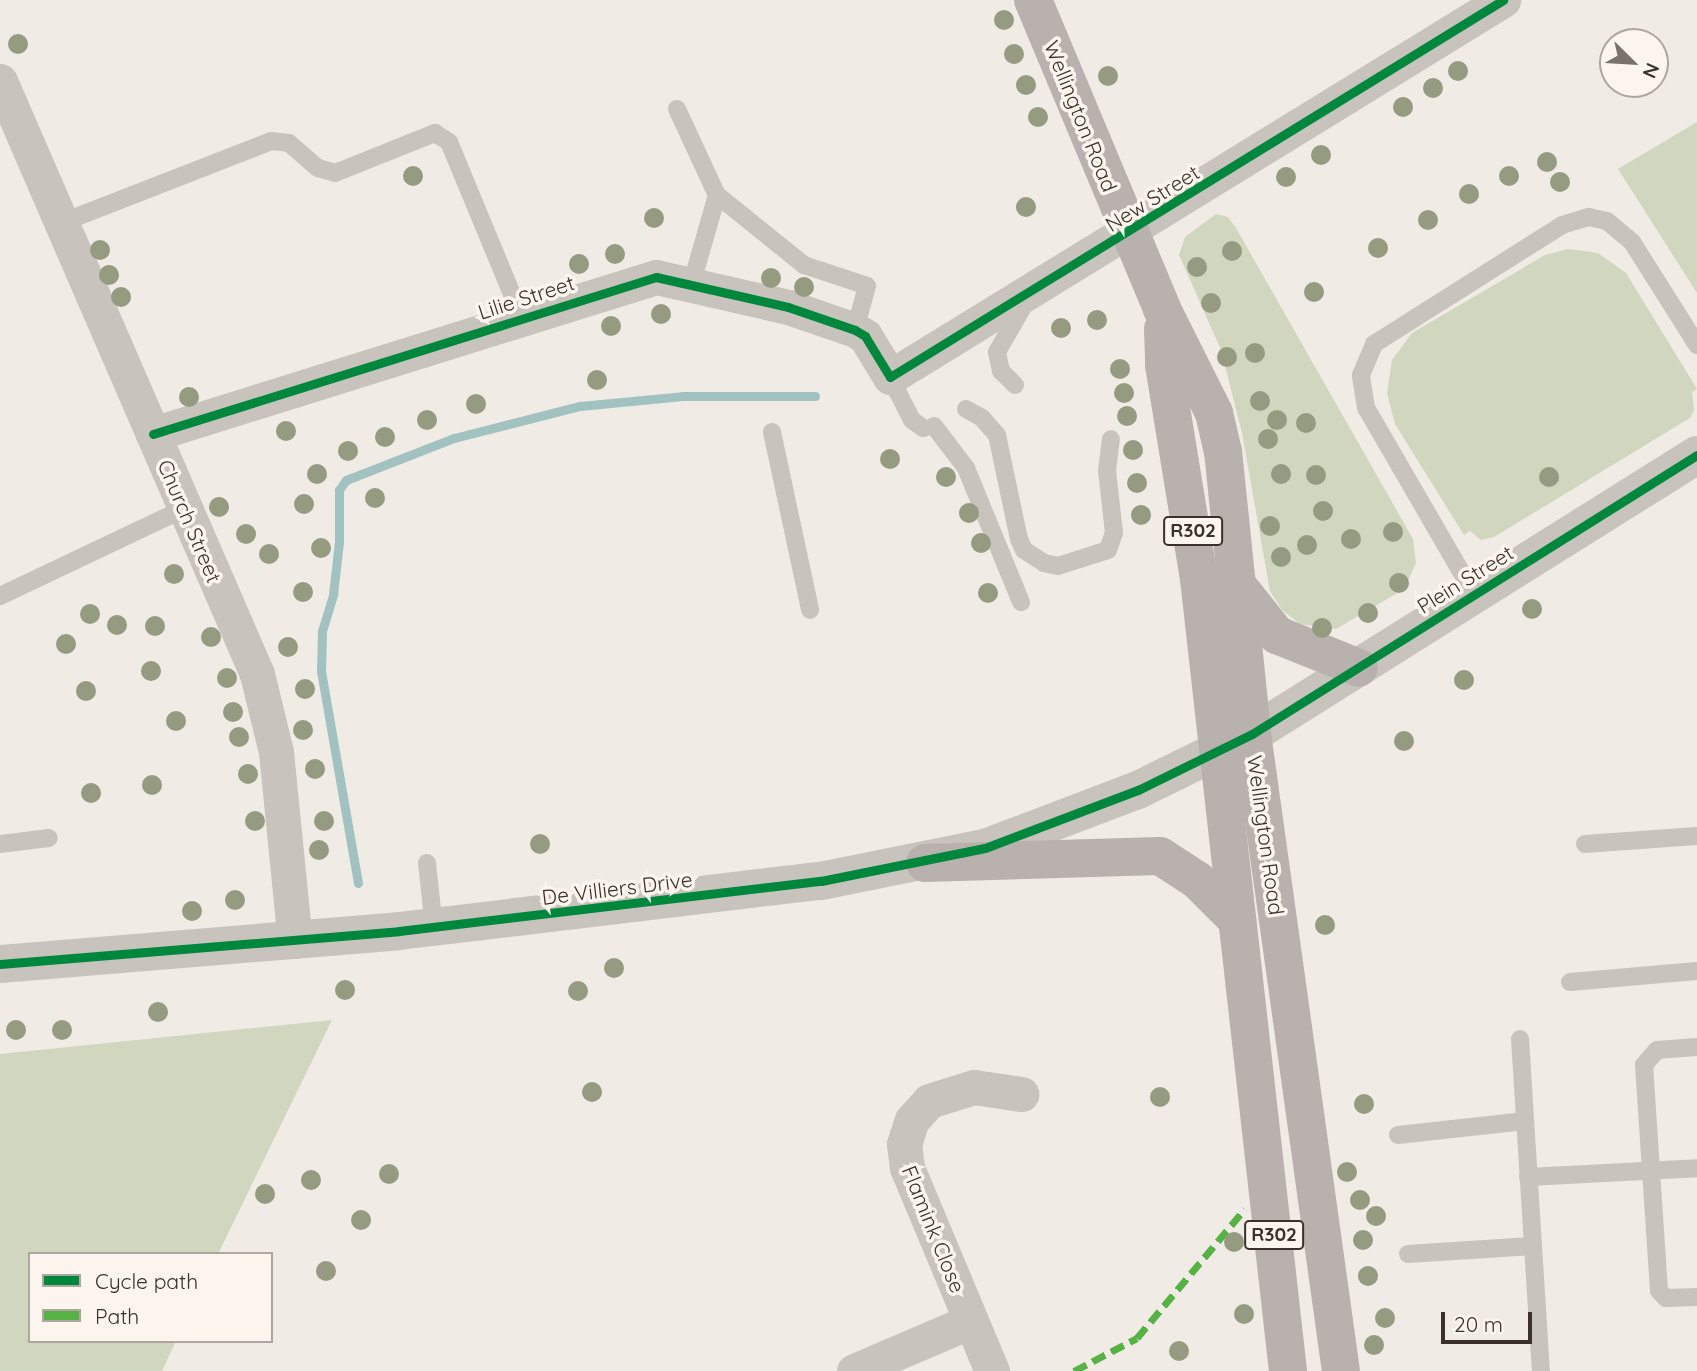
<!DOCTYPE html>
<html>
<head>
<meta charset="utf-8">
<style>
	body { margin:0 }
	#map { position:relative; width:1697px; height:1371px; overflow:hidden; background:#f0ebe5; font-family:Quicksand,sans-serif }
	div>[style] { position:absolute }
	[style*='--x'] { left:calc(var(--x)*1px); top:calc(var(--y)*1px); width:calc(var(--w)*1px); rotate:calc(var(--a)*1deg) }
	.green>* { inset:0; background:#d1d6bf }
	.stream>* { height:9px; margin:-4.5px; padding:0 4.5px; transform-origin:4.5px; border-radius:4.5px; background:#a1c2c1 }
	.service>* { height:18px; margin:-9px; padding:0 9px; transform-origin:9px; border-radius:9px; background:#c9c3be }
	.minor>* { height:35px; margin:-17.5px; padding:0 17.5px; transform-origin:17.5px; border-radius:17.5px; background:#c9c3be }
	.tertiary>* { height:38px; margin:-19px; padding:0 19px; transform-origin:19px; border-radius:19px; background:#c9c3be }
	.primary>* { height:38px; margin:-19px; padding:0 19px; transform-origin:19px; border-radius:19px; background:#b8b1ad }
	.quiet>* { height:7px; margin-top:-3.5px; transform-origin:0; background:repeating-linear-gradient(90deg,#57b246 0 14px,transparent 0 21px) }
	.cycleway>* { height:9px; margin:-4.5px; padding:0 4.5px; transform-origin:4.5px; border-radius:4.5px; background:#00873e }
	.trees>* { width:20px; height:20px; margin:-10px; border-radius:50%; background:#959b80 }
	span { translate:-50% -50%; white-space:nowrap; text-align:center; line-height:1.15; -webkit-text-stroke:7px #fbf5ee; paint-order:stroke }
	.shield-label span { padding:2px 5px; background:#fbf5ee; border:2px solid; border-radius:5px; -webkit-text-stroke-width:0 }
	.shield-label { font-size:19px; color:#3b302b; font-weight:700 }
	.street-label { font-size:21px; color:#3b302b }
	.legend { position:absolute; left:28px; top:1252px; width:245px; height:91px; box-sizing:border-box; background:#fbf5ee; border:2px solid #aea6a0; margin:0; padding:9px 12px; list-style:none; font-size:21px; color:#3b302b }
	.legend li { display:flex; align-items:center; gap:14px; height:35px }
	.legend b { width:35px; border:2px solid #aea6a0 }
	.north { position:absolute; left:1599px; top:28px; width:70px; height:70px; box-sizing:border-box; background:#fbf5ee; border:2px solid #aea6a0; border-radius:50%; rotate:114deg; font-size:19px; font-weight:700; line-height:28px; text-align:center; color:#3b302b }
	.north::after { content:''; display:block; margin:auto; width:24px; height:32px; background:#7a716c; clip-path:polygon(50% 0,100% 100%,50% 72%,0 100%) }
	.scale { position:absolute; left:1441px; top:1312px; width:91px; height:32px; box-sizing:border-box; border:4px solid #3b302b; border-top:0; padding-left:9px; font-size:21px; line-height:24px; white-space:nowrap; color:#3b302b; -webkit-text-stroke:5px #fbf5ee; paint-order:stroke }
</style>
</head>
<body>
<div id="map">
	<div class="green">
		<div style="clip-path:polygon(1697px 122px,1697px 293px,1618px 169px)"></div>
		<div style="clip-path:polygon(1216px 214px,1228px 217px,1236px 228px,1413px 539px,1416px 563px,1404px 589px,1336px 629px,1300px 624px,1282px 610px,1270px 591px,1242px 433px,1221px 350px,1179px 255px,1185px 237px)"></div>
		<div style="clip-path:polygon(1568px 249px,1598px 253px,1626px 273px,1697px 389px,1692px 392px,1694px 410px,1690px 418px,1494px 537px,1481px 540px,1470px 531px,1464px 535px,1395px 424px,1387px 393px,1392px 360px,1412px 333px,1545px 255px)"></div>
		<div style="clip-path:polygon(332px 1020px,218px 1254px,30px 1254px,30px 1341px,176px 1341px,162px 1371px,0 1371px,0 1054px)"></div>
	</div>
	<div class="stream">
		<div style="--x:358;--y:883;--w:214;--a:-99.9"></div>
		<div style="--x:321;--y:672;--w:41;--a:-88.6"></div>
		<div style="--x:322;--y:631;--w:39;--a:-73"></div>
		<div style="--x:333;--y:594;--w:52;--a:-83.4"></div>
		<div style="--x:339;--y:542;--w:52;--a:-90"></div>
		<div style="--x:339;--y:490;--w:12;--a:-55"></div>
		<div style="--x:346;--y:480;--w:116;--a:-21.3"></div>
		<div style="--x:454;--y:438;--w:130;--a:-14.3"></div>
		<div style="--x:580;--y:406;--w:103;--a:-5.5"></div>
		<div style="--x:683;--y:396;--w:132;--a:0"></div>
	</div>
	<div class="service">
		<div style="--x:677;--y:109;--w:95;--a:65.1"></div>
		<div style="--x:717;--y:195;--w:91;--a:106"></div>
		<div style="--x:717;--y:195;--w:112;--a:38.8"></div>
		<div style="--x:804;--y:265;--w:66;--a:18.4"></div>
		<div style="--x:867;--y:286;--w:46;--a:105.3"></div>
		<div style="--x:61;--y:223;--w:225;--a:-21.3"></div>
		<div style="--x:271;--y:141;--w:18;--a:6"></div>
		<div style="--x:289;--y:143;--w:38;--a:41"></div>
		<div style="--x:318;--y:168;--w:18;--a:16"></div>
		<div style="--x:335;--y:173;--w:108;--a:-21.8"></div>
		<div style="--x:435;--y:133;--w:17;--a:33"></div>
		<div style="--x:449;--y:142;--w:188;--a:67.5"></div>
		<div style="--x:890;--y:377;--w:48;--a:62.9"></div>
		<div style="--x:912;--y:420;--w:14;--a:36"></div>
		<div style="--x:1015;--y:385;--w:20;--a:-135"></div>
		<div style="--x:1001;--y:371;--w:19;--a:-102"></div>
		<div style="--x:997;--y:352;--w:54;--a:-60.1"></div>
		<div style="--x:966;--y:409;--w:18;--a:29"></div>
		<div style="--x:982;--y:418;--w:23;--a:49"></div>
		<div style="--x:997;--y:435;--w:106;--a:78.1"></div>
		<div style="--x:1019;--y:539;--w:12;--a:66"></div>
		<div style="--x:1024;--y:550;--w:24;--a:33"></div>
		<div style="--x:1044;--y:563;--w:14;--a:12"></div>
		<div style="--x:1058;--y:566;--w:52;--a:-17.7"></div>
		<div style="--x:1108;--y:550;--w:18;--a:-71"></div>
		<div style="--x:1114;--y:533;--w:62;--a:-96.4"></div>
		<div style="--x:1107;--y:471;--w:32;--a:-83"></div>
		<div style="--x:934;--y:426;--w:53;--a:52.7"></div>
		<div style="--x:966;--y:468;--w:145;--a:67.7"></div>
		<div style="--x:772;--y:432;--w:182;--a:77.9"></div>
		<div style="--x:1474;--y:594;--w:215;--a:-120.1"></div>
		<div style="--x:1366;--y:408;--w:33;--a:-99"></div>
		<div style="--x:1361;--y:375;--w:34;--a:-67"></div>
		<div style="--x:1374;--y:344;--w:222;--a:-32.3"></div>
		<div style="--x:1562;--y:225;--w:28;--a:-17"></div>
		<div style="--x:1589;--y:217;--w:18;--a:13"></div>
		<div style="--x:1607;--y:221;--w:33;--a:40"></div>
		<div style="--x:1632;--y:242;--w:122;--a:57.7"></div>
		<div style="--x:0;--y:596;--w:205;--a:-25.4"></div>
		<div style="--x:0;--y:844;--w:49;--a:-7"></div>
		<div style="--x:1585;--y:844;--w:112;--a:-4.1"></div>
		<div style="--x:427;--y:863;--w:64;--a:83.8"></div>
		<div style="--x:1570;--y:982;--w:127;--a:-5"></div>
		<div style="--x:1520;--y:1039;--w:333;--a:86.4"></div>
		<div style="--x:1697;--y:1047;--w:40;--a:175.7"></div>
		<div style="--x:1657;--y:1050;--w:20;--a:131"></div>
		<div style="--x:1644;--y:1065;--w:226;--a:86.2"></div>
		<div style="--x:1659;--y:1291;--w:10;--a:45"></div>
		<div style="--x:1666;--y:1298;--w:31;--a:-2"></div>
		<div style="--x:1398;--y:1135;--w:128;--a:-6.3"></div>
		<div style="--x:1528;--y:1177;--w:169;--a:-3"></div>
		<div style="--x:1408;--y:1254;--w:124;--a:-3.7"></div>
	</div>
	<div class="minor">
		<div style="--x:0;--y:81;--w:646;--a:66.57"></div>
		<div style="--x:257;--y:674;--w:80;--a:76.3"></div>
		<div style="--x:276;--y:752;--w:190;--a:84.3"></div>
		<div style="--x:153;--y:434;--w:527;--a:-17.33"></div>
		<div style="--x:656;--y:277;--w:135;--a:12.8"></div>
		<div style="--x:788;--y:307;--w:71;--a:18.9"></div>
		<div style="--x:855;--y:330;--w:12;--a:31"></div>
		<div style="--x:865;--y:336;--w:48;--a:58.6"></div>
		<div style="--x:890;--y:377;--w:720;--a:-31.59"></div>
		<div style="--x:854;--y:1371;--w:127;--a:-23.1"></div>
		<div style="--x:992;--y:1371;--w:220;--a:-112.7"></div>
		<div style="--x:907;--y:1168;--w:24;--a:-97"></div>
		<div style="--x:904;--y:1144;--w:25;--a:-72"></div>
		<div style="--x:912;--y:1120;--w:25;--a:-48"></div>
		<div style="--x:929;--y:1101;--w:47;--a:-17.3"></div>
		<div style="--x:974;--y:1087;--w:48;--a:8.5"></div>
	</div>
	<div class="tertiary">
		<div style="--x:0;--y:964;--w:400;--a:-4.7"></div>
		<div style="--x:399;--y:931;--w:425;--a:-6.8"></div>
		<div style="--x:821;--y:881;--w:167;--a:-11.4"></div>
		<div style="--x:985;--y:848;--w:164;--a:-20.8"></div>
		<div style="--x:1138;--y:790;--w:127;--a:-26.2"></div>
		<div style="--x:1252;--y:734;--w:525;--a:-32.09"></div>
	</div>
	<div class="primary">
		<div style="--x:1033;--y:0;--w:335;--a:67.3"></div>
		<div style="--x:1162;--y:309;--w:116;--a:63.4"></div>
		<div style="--x:1214;--y:413;--w:39;--a:77"></div>
		<div style="--x:1223;--y:451;--w:284;--a:84.1"></div>
		<div style="--x:1252;--y:734;--w:643;--a:82.05"></div>
		<div style="--x:1163;--y:329;--w:36;--a:88"></div>
		<div style="--x:1164;--y:365;--w:217;--a:80.7"></div>
		<div style="--x:1199;--y:579;--w:797;--a:83.59"></div>
		<div style="--x:1238;--y:586;--w:63;--a:51.5"></div>
		<div style="--x:1277;--y:635;--w:88;--a:21.9"></div>
		<div style="--x:925;--y:863;--w:235;--a:-1.7"></div>
		<div style="--x:1160;--y:856;--w:44;--a:33"></div>
		<div style="--x:1197;--y:880;--w:57;--a:45"></div>
	</div>
	<div class="quiet">
		<div style="--x:1074;--y:1371;--w:71;--a:-27.6"></div>
		<div style="--x:1137;--y:1338;--w:168;--a:-50.1"></div>
	</div>
	<div class="cycleway">
		<div style="--x:153;--y:434;--w:527;--a:-17.33"></div>
		<div style="--x:656;--y:277;--w:135;--a:12.8"></div>
		<div style="--x:788;--y:307;--w:71;--a:18.9"></div>
		<div style="--x:855;--y:330;--w:12;--a:31"></div>
		<div style="--x:865;--y:336;--w:48;--a:58.6"></div>
		<div style="--x:890;--y:377;--w:720;--a:-31.59"></div>
		<div style="--x:0;--y:964;--w:400;--a:-4.7"></div>
		<div style="--x:399;--y:931;--w:425;--a:-6.8"></div>
		<div style="--x:821;--y:881;--w:167;--a:-11.4"></div>
		<div style="--x:985;--y:848;--w:164;--a:-20.8"></div>
		<div style="--x:1138;--y:790;--w:127;--a:-26.2"></div>
		<div style="--x:1252;--y:734;--w:525;--a:-32.09"></div>
	</div>
	<div class="trees">
		<div style="left:1004px;top:20px"></div>
		<div style="left:18px;top:44px"></div>
		<div style="left:1014px;top:54px"></div>
		<div style="left:1458px;top:71px"></div>
		<div style="left:1108px;top:76px"></div>
		<div style="left:1026px;top:85px"></div>
		<div style="left:1433px;top:88px"></div>
		<div style="left:1403px;top:107px"></div>
		<div style="left:1038px;top:117px"></div>
		<div style="left:1321px;top:155px"></div>
		<div style="left:1547px;top:162px"></div>
		<div style="left:413px;top:176px"></div>
		<div style="left:1509px;top:176px"></div>
		<div style="left:1286px;top:177px"></div>
		<div style="left:1560px;top:182px"></div>
		<div style="left:1469px;top:194px"></div>
		<div style="left:1026px;top:207px"></div>
		<div style="left:654px;top:218px"></div>
		<div style="left:1428px;top:220px"></div>
		<div style="left:1378px;top:248px"></div>
		<div style="left:100px;top:250px"></div>
		<div style="left:1232px;top:251px"></div>
		<div style="left:615px;top:254px"></div>
		<div style="left:579px;top:264px"></div>
		<div style="left:1197px;top:267px"></div>
		<div style="left:109px;top:275px"></div>
		<div style="left:771px;top:278px"></div>
		<div style="left:804px;top:287px"></div>
		<div style="left:1314px;top:292px"></div>
		<div style="left:121px;top:297px"></div>
		<div style="left:1211px;top:303px"></div>
		<div style="left:661px;top:314px"></div>
		<div style="left:1097px;top:320px"></div>
		<div style="left:611px;top:326px"></div>
		<div style="left:1061px;top:328px"></div>
		<div style="left:1255px;top:353px"></div>
		<div style="left:1227px;top:357px"></div>
		<div style="left:1120px;top:369px"></div>
		<div style="left:597px;top:380px"></div>
		<div style="left:1124px;top:393px"></div>
		<div style="left:189px;top:397px"></div>
		<div style="left:1260px;top:401px"></div>
		<div style="left:476px;top:404px"></div>
		<div style="left:1127px;top:416px"></div>
		<div style="left:427px;top:420px"></div>
		<div style="left:1277px;top:420px"></div>
		<div style="left:1306px;top:423px"></div>
		<div style="left:286px;top:431px"></div>
		<div style="left:385px;top:437px"></div>
		<div style="left:1268px;top:439px"></div>
		<div style="left:1133px;top:450px"></div>
		<div style="left:348px;top:451px"></div>
		<div style="left:890px;top:459px"></div>
		<div style="left:317px;top:474px"></div>
		<div style="left:1281px;top:474px"></div>
		<div style="left:1316px;top:475px"></div>
		<div style="left:946px;top:477px"></div>
		<div style="left:1549px;top:477px"></div>
		<div style="left:1137px;top:483px"></div>
		<div style="left:375px;top:498px"></div>
		<div style="left:304px;top:504px"></div>
		<div style="left:219px;top:507px"></div>
		<div style="left:1323px;top:511px"></div>
		<div style="left:969px;top:513px"></div>
		<div style="left:1141px;top:515px"></div>
		<div style="left:1270px;top:526px"></div>
		<div style="left:1393px;top:532px"></div>
		<div style="left:246px;top:534px"></div>
		<div style="left:1351px;top:539px"></div>
		<div style="left:981px;top:543px"></div>
		<div style="left:1307px;top:545px"></div>
		<div style="left:321px;top:548px"></div>
		<div style="left:269px;top:554px"></div>
		<div style="left:1281px;top:557px"></div>
		<div style="left:174px;top:574px"></div>
		<div style="left:1399px;top:583px"></div>
		<div style="left:303px;top:592px"></div>
		<div style="left:988px;top:593px"></div>
		<div style="left:1532px;top:609px"></div>
		<div style="left:1368px;top:613px"></div>
		<div style="left:90px;top:614px"></div>
		<div style="left:117px;top:625px"></div>
		<div style="left:155px;top:626px"></div>
		<div style="left:1322px;top:628px"></div>
		<div style="left:211px;top:637px"></div>
		<div style="left:66px;top:644px"></div>
		<div style="left:288px;top:647px"></div>
		<div style="left:151px;top:671px"></div>
		<div style="left:227px;top:678px"></div>
		<div style="left:1464px;top:680px"></div>
		<div style="left:305px;top:689px"></div>
		<div style="left:86px;top:691px"></div>
		<div style="left:233px;top:712px"></div>
		<div style="left:176px;top:721px"></div>
		<div style="left:303px;top:730px"></div>
		<div style="left:239px;top:737px"></div>
		<div style="left:1404px;top:741px"></div>
		<div style="left:315px;top:769px"></div>
		<div style="left:248px;top:774px"></div>
		<div style="left:152px;top:785px"></div>
		<div style="left:91px;top:793px"></div>
		<div style="left:255px;top:821px"></div>
		<div style="left:324px;top:821px"></div>
		<div style="left:540px;top:844px"></div>
		<div style="left:319px;top:850px"></div>
		<div style="left:235px;top:900px"></div>
		<div style="left:192px;top:911px"></div>
		<div style="left:1325px;top:925px"></div>
		<div style="left:614px;top:968px"></div>
		<div style="left:345px;top:990px"></div>
		<div style="left:578px;top:991px"></div>
		<div style="left:158px;top:1012px"></div>
		<div style="left:16px;top:1030px"></div>
		<div style="left:62px;top:1030px"></div>
		<div style="left:592px;top:1092px"></div>
		<div style="left:1160px;top:1097px"></div>
		<div style="left:1364px;top:1104px"></div>
		<div style="left:1347px;top:1172px"></div>
		<div style="left:389px;top:1174px"></div>
		<div style="left:311px;top:1180px"></div>
		<div style="left:265px;top:1194px"></div>
		<div style="left:1360px;top:1200px"></div>
		<div style="left:1376px;top:1216px"></div>
		<div style="left:361px;top:1220px"></div>
		<div style="left:1363px;top:1240px"></div>
		<div style="left:1234px;top:1242px"></div>
		<div style="left:326px;top:1271px"></div>
		<div style="left:1368px;top:1276px"></div>
		<div style="left:1244px;top:1314px"></div>
		<div style="left:1385px;top:1318px"></div>
		<div style="left:1374px;top:1345px"></div>
		<div style="left:1179px;top:1351px"></div>
	</div>
	<div class="shield-label">
		<span style="left:1193px;top:531px">R302</span>
		<span style="left:1274px;top:1235px">R302</span>
	</div>
	<div class="street-label">
		<span style="left:1081px;top:116px;rotate:68deg">Wellington Road</span>
		<span style="left:1152px;top:198px;rotate:-32deg">New Street</span>
		<span style="left:526px;top:297px;rotate:-18deg">Lilie Street</span>
		<span style="left:190px;top:521px;rotate:67deg">Church Street</span>
		<span style="left:1465px;top:579px;rotate:-32deg">Plein Street</span>
		<span style="left:1266px;top:835px;rotate:82deg">Wellington Road</span>
		<span style="left:617px;top:888px;rotate:-7deg">De Villiers Drive</span>
		<span style="left:934px;top:1229px;rotate:68deg">Flamink Close</span>
	</div>
	<ul class="legend">
	<li><b style="height:9px;background:#00873e"></b>Cycle path</li>
	<li><b style="height:9px;background:#57b246"></b>Path</li>
	</ul>
	<div class="north">N</div>
	<div class="scale">20 m</div>
</div>
</body>
</html>
